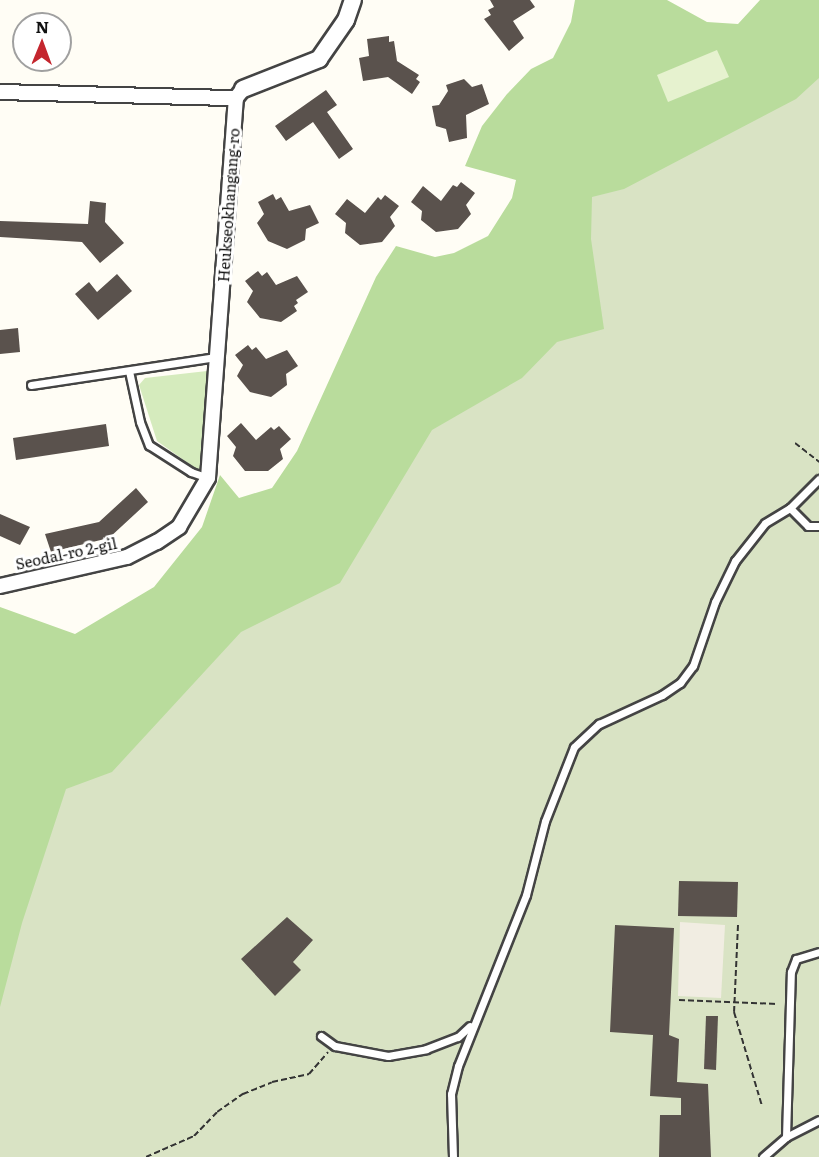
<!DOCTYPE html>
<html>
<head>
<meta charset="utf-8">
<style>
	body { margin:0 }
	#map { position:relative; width:819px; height:1157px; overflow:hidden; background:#fffdf5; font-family:Literata,serif }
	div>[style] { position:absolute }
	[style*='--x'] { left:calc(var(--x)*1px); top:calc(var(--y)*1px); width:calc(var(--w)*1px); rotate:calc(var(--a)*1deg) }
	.green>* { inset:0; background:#d5ebbd }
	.forest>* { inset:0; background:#b9dc9c }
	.cemetery>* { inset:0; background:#d9e3c4 }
	.pitch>* { inset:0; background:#e6f2cf }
	.plaza>* { inset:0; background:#f1ede2 }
	.building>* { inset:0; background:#5a524d }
	.path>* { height:2px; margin-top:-1px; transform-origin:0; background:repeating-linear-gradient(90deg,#333 0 6px,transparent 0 9px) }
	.roads { filter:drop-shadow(2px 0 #444) drop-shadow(-2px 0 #444) drop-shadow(0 2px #444) drop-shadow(0 -2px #444) }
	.service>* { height:7px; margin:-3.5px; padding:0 3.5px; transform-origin:3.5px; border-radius:3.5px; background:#fff }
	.minor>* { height:14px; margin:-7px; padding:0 7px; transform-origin:7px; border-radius:7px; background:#fff }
	.tertiary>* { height:16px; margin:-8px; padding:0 8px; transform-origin:8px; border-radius:8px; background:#fff }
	span { translate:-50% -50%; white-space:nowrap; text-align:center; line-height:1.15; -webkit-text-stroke:6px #fff; paint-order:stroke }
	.street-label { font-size:15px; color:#111 }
	.north { position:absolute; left:12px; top:12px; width:60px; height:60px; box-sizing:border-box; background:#fff; border:2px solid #a0a0a0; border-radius:50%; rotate:1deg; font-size:16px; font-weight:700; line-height:24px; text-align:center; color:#111 }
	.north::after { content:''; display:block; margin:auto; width:21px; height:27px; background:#c4262e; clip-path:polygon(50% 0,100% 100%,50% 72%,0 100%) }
</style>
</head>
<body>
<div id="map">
	<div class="green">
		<div style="clip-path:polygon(207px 371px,205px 469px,199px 471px,157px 441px,139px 385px,145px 378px)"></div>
	</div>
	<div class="forest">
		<div style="clip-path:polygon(575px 0,667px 0,707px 22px,738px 24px,760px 0,819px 0,819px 293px,0 1157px,0 607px,75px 634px,154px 587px,202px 527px,220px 475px,239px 498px,272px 488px,297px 451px,376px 277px,396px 246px,435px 257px,454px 253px,488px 236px,512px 198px,516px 180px,465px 166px,482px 126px,507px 94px,531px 69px,553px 58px,571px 22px)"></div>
	</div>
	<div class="cemetery">
		<div style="clip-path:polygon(819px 78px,819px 1157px,0 1157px,0 1007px,22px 923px,66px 789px,112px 772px,241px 632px,340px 583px,432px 430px,522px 378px,557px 342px,604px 329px,591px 239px,592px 197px,624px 189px,796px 99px)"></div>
	</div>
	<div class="pitch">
		<div style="clip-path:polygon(717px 50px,729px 77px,668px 102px,657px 75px)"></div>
	</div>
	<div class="plaza">
		<div style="clip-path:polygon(680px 922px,725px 925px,721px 998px,678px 996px)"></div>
	</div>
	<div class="building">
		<div style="clip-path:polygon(490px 0,530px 0,535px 7px,513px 21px,524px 38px,509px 51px,484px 19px,491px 15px,488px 10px,494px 7px)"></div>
		<div style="clip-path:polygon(389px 36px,389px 42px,394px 41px,397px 61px,419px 75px,416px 79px,420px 82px,412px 94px,388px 77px,363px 81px,359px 58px,369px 56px,367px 39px)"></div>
		<div style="clip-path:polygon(464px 79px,472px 87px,482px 84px,489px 104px,466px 115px,467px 138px,449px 142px,446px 129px,436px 126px,432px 106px,439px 105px,448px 91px,446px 85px)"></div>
		<div style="clip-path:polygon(326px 90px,337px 105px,327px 112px,353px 149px,339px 159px,313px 122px,286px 141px,275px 126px)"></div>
		<div style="clip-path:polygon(461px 182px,475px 193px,466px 205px,471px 214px,458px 229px,436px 232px,421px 220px,422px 211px,411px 202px,423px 186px,441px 201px,453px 185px,457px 187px)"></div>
		<div style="clip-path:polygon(273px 194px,276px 200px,281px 197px,289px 211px,310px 205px,319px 223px,306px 229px,305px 240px,287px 249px,268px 241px,257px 223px,264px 214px,258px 202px)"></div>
		<div style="clip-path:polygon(385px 195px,399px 206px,390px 217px,395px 226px,382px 242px,360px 245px,345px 233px,346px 223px,335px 214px,347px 199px,365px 213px,378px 197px,381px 200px)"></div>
		<div style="clip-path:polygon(90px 201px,106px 203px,105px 222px,124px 243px,100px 263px,82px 242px,0 237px,0 221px,88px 224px)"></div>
		<div style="clip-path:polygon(258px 271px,262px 276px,267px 272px,276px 285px,297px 276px,308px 292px,296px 300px,298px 303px,294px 306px,297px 311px,281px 322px,260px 318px,247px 302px,253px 291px,245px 281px)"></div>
		<div style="clip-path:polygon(117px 274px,132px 291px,98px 320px,75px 294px,89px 282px,97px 292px)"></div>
		<div style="clip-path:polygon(18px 328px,20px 352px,0 354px,0 330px)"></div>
		<div style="clip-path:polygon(248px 345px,252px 350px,256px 347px,266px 359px,287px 350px,298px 366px,286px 374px,287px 385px,271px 397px,250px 392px,237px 376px,243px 365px,235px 355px)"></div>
		<div style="clip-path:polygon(241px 423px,256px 440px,271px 427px,274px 430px,279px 426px,291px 439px,280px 449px,283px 459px,268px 471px,245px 471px,233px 456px,236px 447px,227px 436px)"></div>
		<div style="clip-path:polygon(106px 424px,109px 446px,16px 460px,13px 438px)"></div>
		<div style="clip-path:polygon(136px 488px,148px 502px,109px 538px,51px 552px,45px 534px,99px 522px)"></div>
		<div style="clip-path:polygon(0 514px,30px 527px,20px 545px,0 536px)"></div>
		<div style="clip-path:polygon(679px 881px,738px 882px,737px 917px,678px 916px)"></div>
		<div style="clip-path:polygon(287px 917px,313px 940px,293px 962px,301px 970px,275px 996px,241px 959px)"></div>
		<div style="clip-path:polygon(615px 925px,674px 928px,669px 1035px,679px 1039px,677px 1082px,708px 1084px,711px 1157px,659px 1157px,660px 1115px,681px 1115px,681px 1098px,650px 1096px,653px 1035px,610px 1032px)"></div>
		<div style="clip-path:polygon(706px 1016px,718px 1016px,716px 1070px,704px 1069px)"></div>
	</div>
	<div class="path">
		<div style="--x:795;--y:443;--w:31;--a:38"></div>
		<div style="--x:738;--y:925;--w:87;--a:92.6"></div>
		<div style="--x:734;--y:1012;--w:98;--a:73.4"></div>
		<div style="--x:679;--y:1000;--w:98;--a:2.3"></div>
		<div style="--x:146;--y:1157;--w:52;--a:-23.6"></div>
		<div style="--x:194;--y:1136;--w:33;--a:-46"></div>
		<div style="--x:217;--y:1112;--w:32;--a:-35"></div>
		<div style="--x:243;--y:1094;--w:31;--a:-22"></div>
		<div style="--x:272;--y:1082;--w:38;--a:-12"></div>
		<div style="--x:309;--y:1074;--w:29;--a:-49"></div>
	</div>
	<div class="roads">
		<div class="service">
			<div style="--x:129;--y:371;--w:52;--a:77.8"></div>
			<div style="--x:140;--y:422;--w:25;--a:69"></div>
			<div style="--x:149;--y:445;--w:50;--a:32.7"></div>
			<div style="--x:191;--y:472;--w:18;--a:19"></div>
			<div style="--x:31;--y:385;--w:187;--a:-8.6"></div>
			<div style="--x:790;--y:508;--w:25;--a:45"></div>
			<div style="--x:808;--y:526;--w:11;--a:0"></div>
			<div style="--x:321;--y:1036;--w:17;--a:36"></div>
			<div style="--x:335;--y:1046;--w:54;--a:10.7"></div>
			<div style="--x:388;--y:1056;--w:39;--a:-10"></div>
			<div style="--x:426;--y:1049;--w:34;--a:-21"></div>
			<div style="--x:458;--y:1037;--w:16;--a:-43"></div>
			<div style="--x:786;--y:1137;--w:37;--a:-27"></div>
			<div style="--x:453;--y:1157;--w:63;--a:-91.8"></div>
			<div style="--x:451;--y:1094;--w:29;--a:-76"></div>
			<div style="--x:458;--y:1066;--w:184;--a:-68.3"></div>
			<div style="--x:526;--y:895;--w:76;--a:-75.6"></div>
			<div style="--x:545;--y:821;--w:79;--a:-68.6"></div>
			<div style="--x:574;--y:747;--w:34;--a:-43"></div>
			<div style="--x:599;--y:724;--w:69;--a:-24.7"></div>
			<div style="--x:662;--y:695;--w:22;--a:-34"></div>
			<div style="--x:680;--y:683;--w:21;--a:-53"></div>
			<div style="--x:693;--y:666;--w:68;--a:-71"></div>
			<div style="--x:715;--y:602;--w:46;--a:-64"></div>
			<div style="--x:735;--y:561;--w:48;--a:-51.7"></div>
			<div style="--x:765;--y:523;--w:29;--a:-31"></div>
			<div style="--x:790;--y:508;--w:41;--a:-45"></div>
			<div style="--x:763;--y:1157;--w:30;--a:-41"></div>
			<div style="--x:786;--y:1137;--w:165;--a:-88.3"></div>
			<div style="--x:791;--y:972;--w:14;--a:-69"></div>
			<div style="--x:796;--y:959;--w:24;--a:-17"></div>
		</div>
		<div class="minor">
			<div style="--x:0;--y:92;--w:236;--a:1.5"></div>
			<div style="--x:0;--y:586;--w:130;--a:-12.9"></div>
			<div style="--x:127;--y:557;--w:34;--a:-27"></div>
			<div style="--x:157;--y:542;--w:27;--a:-34"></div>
			<div style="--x:179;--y:527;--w:57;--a:-59.4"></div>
			<div style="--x:208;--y:478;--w:381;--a:-85.8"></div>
			<div style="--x:236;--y:98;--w:11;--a:-52"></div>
		</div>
		<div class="tertiary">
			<div style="--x:243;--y:89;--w:82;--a:-21.5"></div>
			<div style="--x:319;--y:59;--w:47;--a:-55.3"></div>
			<div style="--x:346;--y:20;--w:21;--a:-71"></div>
		</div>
	</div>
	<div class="street-label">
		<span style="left:228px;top:205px;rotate:-86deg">Heukseokhangang-ro</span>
		<span style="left:66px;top:553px;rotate:-12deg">Seodal-ro 2-gil</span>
	</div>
	<div class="north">N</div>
</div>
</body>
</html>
